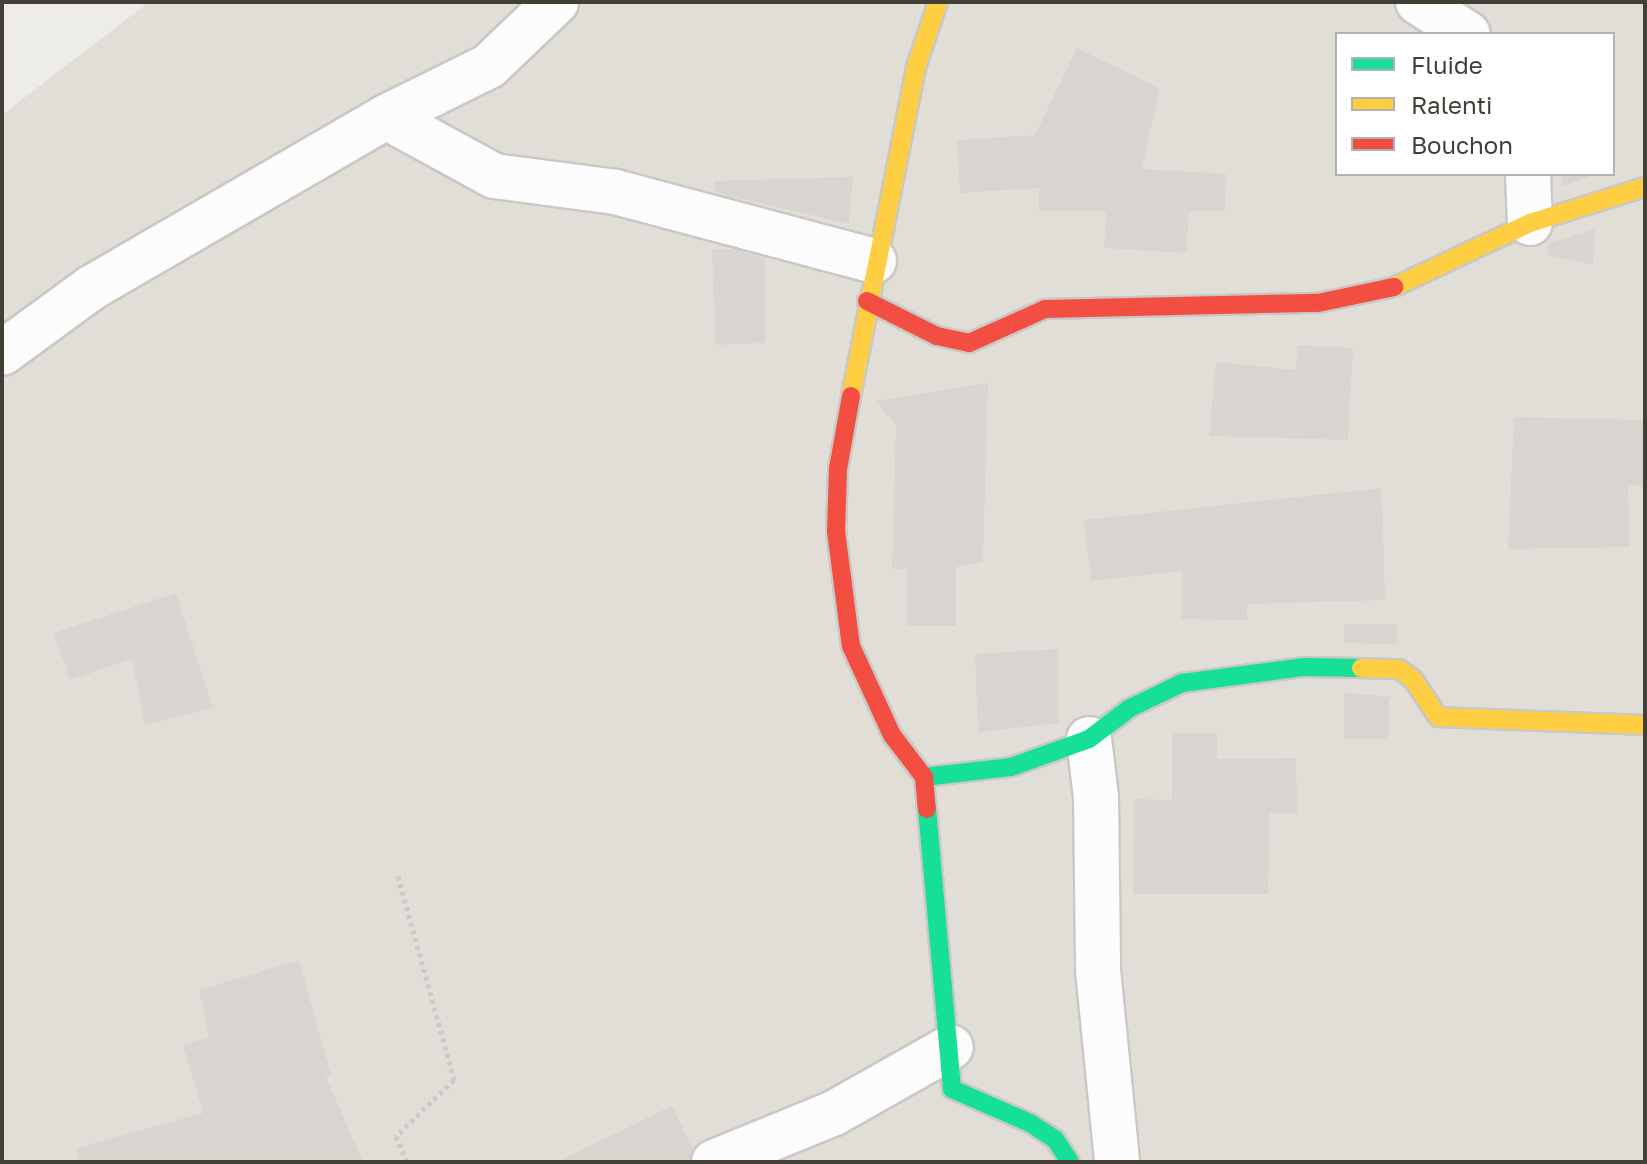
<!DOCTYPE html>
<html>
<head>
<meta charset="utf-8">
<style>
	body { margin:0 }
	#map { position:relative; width:1647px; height:1164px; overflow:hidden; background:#eeece9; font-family:"Golos Text",sans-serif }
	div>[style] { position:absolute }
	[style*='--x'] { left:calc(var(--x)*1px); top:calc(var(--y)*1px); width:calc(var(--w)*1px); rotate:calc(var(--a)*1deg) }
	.residential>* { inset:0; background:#e1ded7 }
	.building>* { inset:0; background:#d8d5d1 }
	.path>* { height:5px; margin-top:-2.5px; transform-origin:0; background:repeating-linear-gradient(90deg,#cccac7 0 4px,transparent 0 8px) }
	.roads { filter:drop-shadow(2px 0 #cac8c5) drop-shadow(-2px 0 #cac8c5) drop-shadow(0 2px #cac8c5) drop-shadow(0 -2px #cac8c5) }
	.street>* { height:44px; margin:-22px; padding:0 22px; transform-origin:22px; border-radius:22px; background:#fcfcfc }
	.fast>* { height:18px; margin:-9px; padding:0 9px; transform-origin:9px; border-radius:9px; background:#16e098 }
	.slow>* { height:18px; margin:-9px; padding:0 9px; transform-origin:9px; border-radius:9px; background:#ffcf43 }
	.jam>* { height:18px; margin:-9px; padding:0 9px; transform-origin:9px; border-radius:9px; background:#f24e42 }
	span { translate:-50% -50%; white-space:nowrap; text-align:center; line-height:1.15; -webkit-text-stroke:6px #fff; paint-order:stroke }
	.frame { position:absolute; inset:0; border:4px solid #433e36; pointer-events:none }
	.legend { position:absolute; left:1335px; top:32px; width:280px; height:144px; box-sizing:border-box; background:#fff; border:2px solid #b4b2af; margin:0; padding:10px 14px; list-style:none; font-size:24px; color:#433e36 }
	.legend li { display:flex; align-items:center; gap:16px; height:40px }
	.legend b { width:40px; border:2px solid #b4b2af }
</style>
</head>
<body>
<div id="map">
	<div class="residential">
		<div style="clip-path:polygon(evenodd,149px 2px,1645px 2px,1645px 1162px,2px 1162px,2px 115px,149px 2px,1337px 34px,1613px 34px,1613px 174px,1337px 174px,1337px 34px)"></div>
	</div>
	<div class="building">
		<div style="clip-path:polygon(1077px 48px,1160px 88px,1142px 169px,1226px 174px,1225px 211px,1189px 211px,1186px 253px,1104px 248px,1106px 211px,1039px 211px,1039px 188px,960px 193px,957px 140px,1035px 135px)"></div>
		<div style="clip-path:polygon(1563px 174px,1597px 174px,1560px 187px)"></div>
		<div style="clip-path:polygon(853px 177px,849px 224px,714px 192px,714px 181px)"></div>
		<div style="clip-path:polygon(1595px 229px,1593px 265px,1547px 255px,1549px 243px)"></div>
		<div style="clip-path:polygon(733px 249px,765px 258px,766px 343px,715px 345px,712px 250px)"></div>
		<div style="clip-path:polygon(1297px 345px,1353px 348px,1348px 440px,1209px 436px,1216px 362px,1296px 370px)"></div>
		<div style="clip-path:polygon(988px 383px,983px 562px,956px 567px,956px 626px,906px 626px,906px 569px,892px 569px,896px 425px,875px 401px)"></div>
		<div style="clip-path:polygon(1514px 417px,1645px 420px,1645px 487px,1628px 485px,1630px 547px,1508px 549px)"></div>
		<div style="clip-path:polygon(1382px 488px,1385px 600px,1247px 604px,1247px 620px,1182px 619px,1182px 571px,1091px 581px,1084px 520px)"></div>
		<div style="clip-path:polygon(176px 593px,213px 708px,145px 725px,132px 659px,70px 680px,54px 633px)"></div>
		<div style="clip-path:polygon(1344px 624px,1397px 624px,1397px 644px,1344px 643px)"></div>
		<div style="clip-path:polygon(1058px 649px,1058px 723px,978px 732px,975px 654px)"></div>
		<div style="clip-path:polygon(1344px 693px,1395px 697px,1389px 699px,1389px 739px,1344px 739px)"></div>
		<div style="clip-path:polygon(1172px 733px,1217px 733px,1217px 759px,1296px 758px,1297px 813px,1270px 813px,1268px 894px,1133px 894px,1134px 799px,1172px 800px)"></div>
		<div style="clip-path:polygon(299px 960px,331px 1075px,326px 1077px,363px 1162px,79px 1162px,77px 1148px,203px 1113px,183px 1045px,209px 1037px,199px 990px)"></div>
		<div style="clip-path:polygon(672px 1106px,693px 1150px,690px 1162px,556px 1162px)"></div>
	</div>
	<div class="path">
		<div style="--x:398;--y:876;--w:212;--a:74.6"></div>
		<div style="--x:454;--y:1080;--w:81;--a:136"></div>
		<div style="--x:396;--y:1136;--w:28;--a:67"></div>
	</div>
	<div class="roads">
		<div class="street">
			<div style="--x:1418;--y:2;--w:59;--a:32.6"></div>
			<div style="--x:386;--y:117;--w:123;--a:28.6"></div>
			<div style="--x:494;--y:176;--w:122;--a:7.5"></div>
			<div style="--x:615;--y:192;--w:268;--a:14.9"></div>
			<div style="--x:1528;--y:174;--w:49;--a:87.7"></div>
			<div style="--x:2;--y:353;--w:110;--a:-36.1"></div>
			<div style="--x:91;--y:288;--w:341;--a:-30.1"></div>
			<div style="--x:386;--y:117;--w:115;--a:-26.3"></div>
			<div style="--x:489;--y:66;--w:93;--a:-43.7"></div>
			<div style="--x:1089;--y:739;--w:58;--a:83.1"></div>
			<div style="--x:1096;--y:797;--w:173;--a:89.3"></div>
			<div style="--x:1098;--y:970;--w:193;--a:84.3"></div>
			<div style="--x:714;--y:1162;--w:130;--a:-22.2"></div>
			<div style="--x:834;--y:1113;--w:134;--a:-29.4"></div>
		</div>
		<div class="fast">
			<div style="--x:924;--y:777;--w:88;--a:-6.6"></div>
			<div style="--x:1011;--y:767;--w:83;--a:-19.7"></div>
			<div style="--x:1089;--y:739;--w:51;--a:-37.1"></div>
			<div style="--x:1130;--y:708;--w:58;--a:-25.7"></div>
			<div style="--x:1182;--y:683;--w:122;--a:-7.5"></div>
			<div style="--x:1303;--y:667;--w:58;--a:1"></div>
			<div style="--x:927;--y:809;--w:281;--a:84.9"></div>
			<div style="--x:952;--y:1089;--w:85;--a:23.6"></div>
			<div style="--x:1030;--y:1123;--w:30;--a:33"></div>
			<div style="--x:1055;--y:1139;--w:27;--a:57"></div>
		</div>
		<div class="slow">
			<div style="--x:1394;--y:287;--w:150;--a:-25.2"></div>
			<div style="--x:1530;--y:223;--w:121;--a:-17.4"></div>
			<div style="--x:851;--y:396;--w:335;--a:-78.8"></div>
			<div style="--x:916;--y:67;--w:69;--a:-71.3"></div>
			<div style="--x:1361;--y:668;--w:38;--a:2"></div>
			<div style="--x:1399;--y:669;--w:17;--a:36"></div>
			<div style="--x:1413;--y:679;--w:45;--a:56.7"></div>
			<div style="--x:1438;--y:717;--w:207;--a:2.2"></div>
		</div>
		<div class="jam">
			<div style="--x:867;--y:301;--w:78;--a:26.6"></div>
			<div style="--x:937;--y:336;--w:33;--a:12"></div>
			<div style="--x:969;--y:343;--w:83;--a:-24.1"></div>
			<div style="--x:1045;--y:309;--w:273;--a:-1.3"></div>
			<div style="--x:1318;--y:303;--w:78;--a:-11.9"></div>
			<div style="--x:851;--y:396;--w:74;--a:100.1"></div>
			<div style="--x:838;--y:469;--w:62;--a:91.8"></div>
			<div style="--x:836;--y:531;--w:116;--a:82.6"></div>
			<div style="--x:851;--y:646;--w:98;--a:65.3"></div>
			<div style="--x:892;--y:735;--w:53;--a:52.7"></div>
			<div style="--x:924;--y:777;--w:32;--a:85"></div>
		</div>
	</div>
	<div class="frame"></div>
	<ul class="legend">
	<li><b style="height:10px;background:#16e098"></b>Fluide</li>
	<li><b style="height:10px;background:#ffcf43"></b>Ralenti</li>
	<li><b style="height:10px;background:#f24e42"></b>Bouchon</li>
	</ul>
</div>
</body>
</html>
